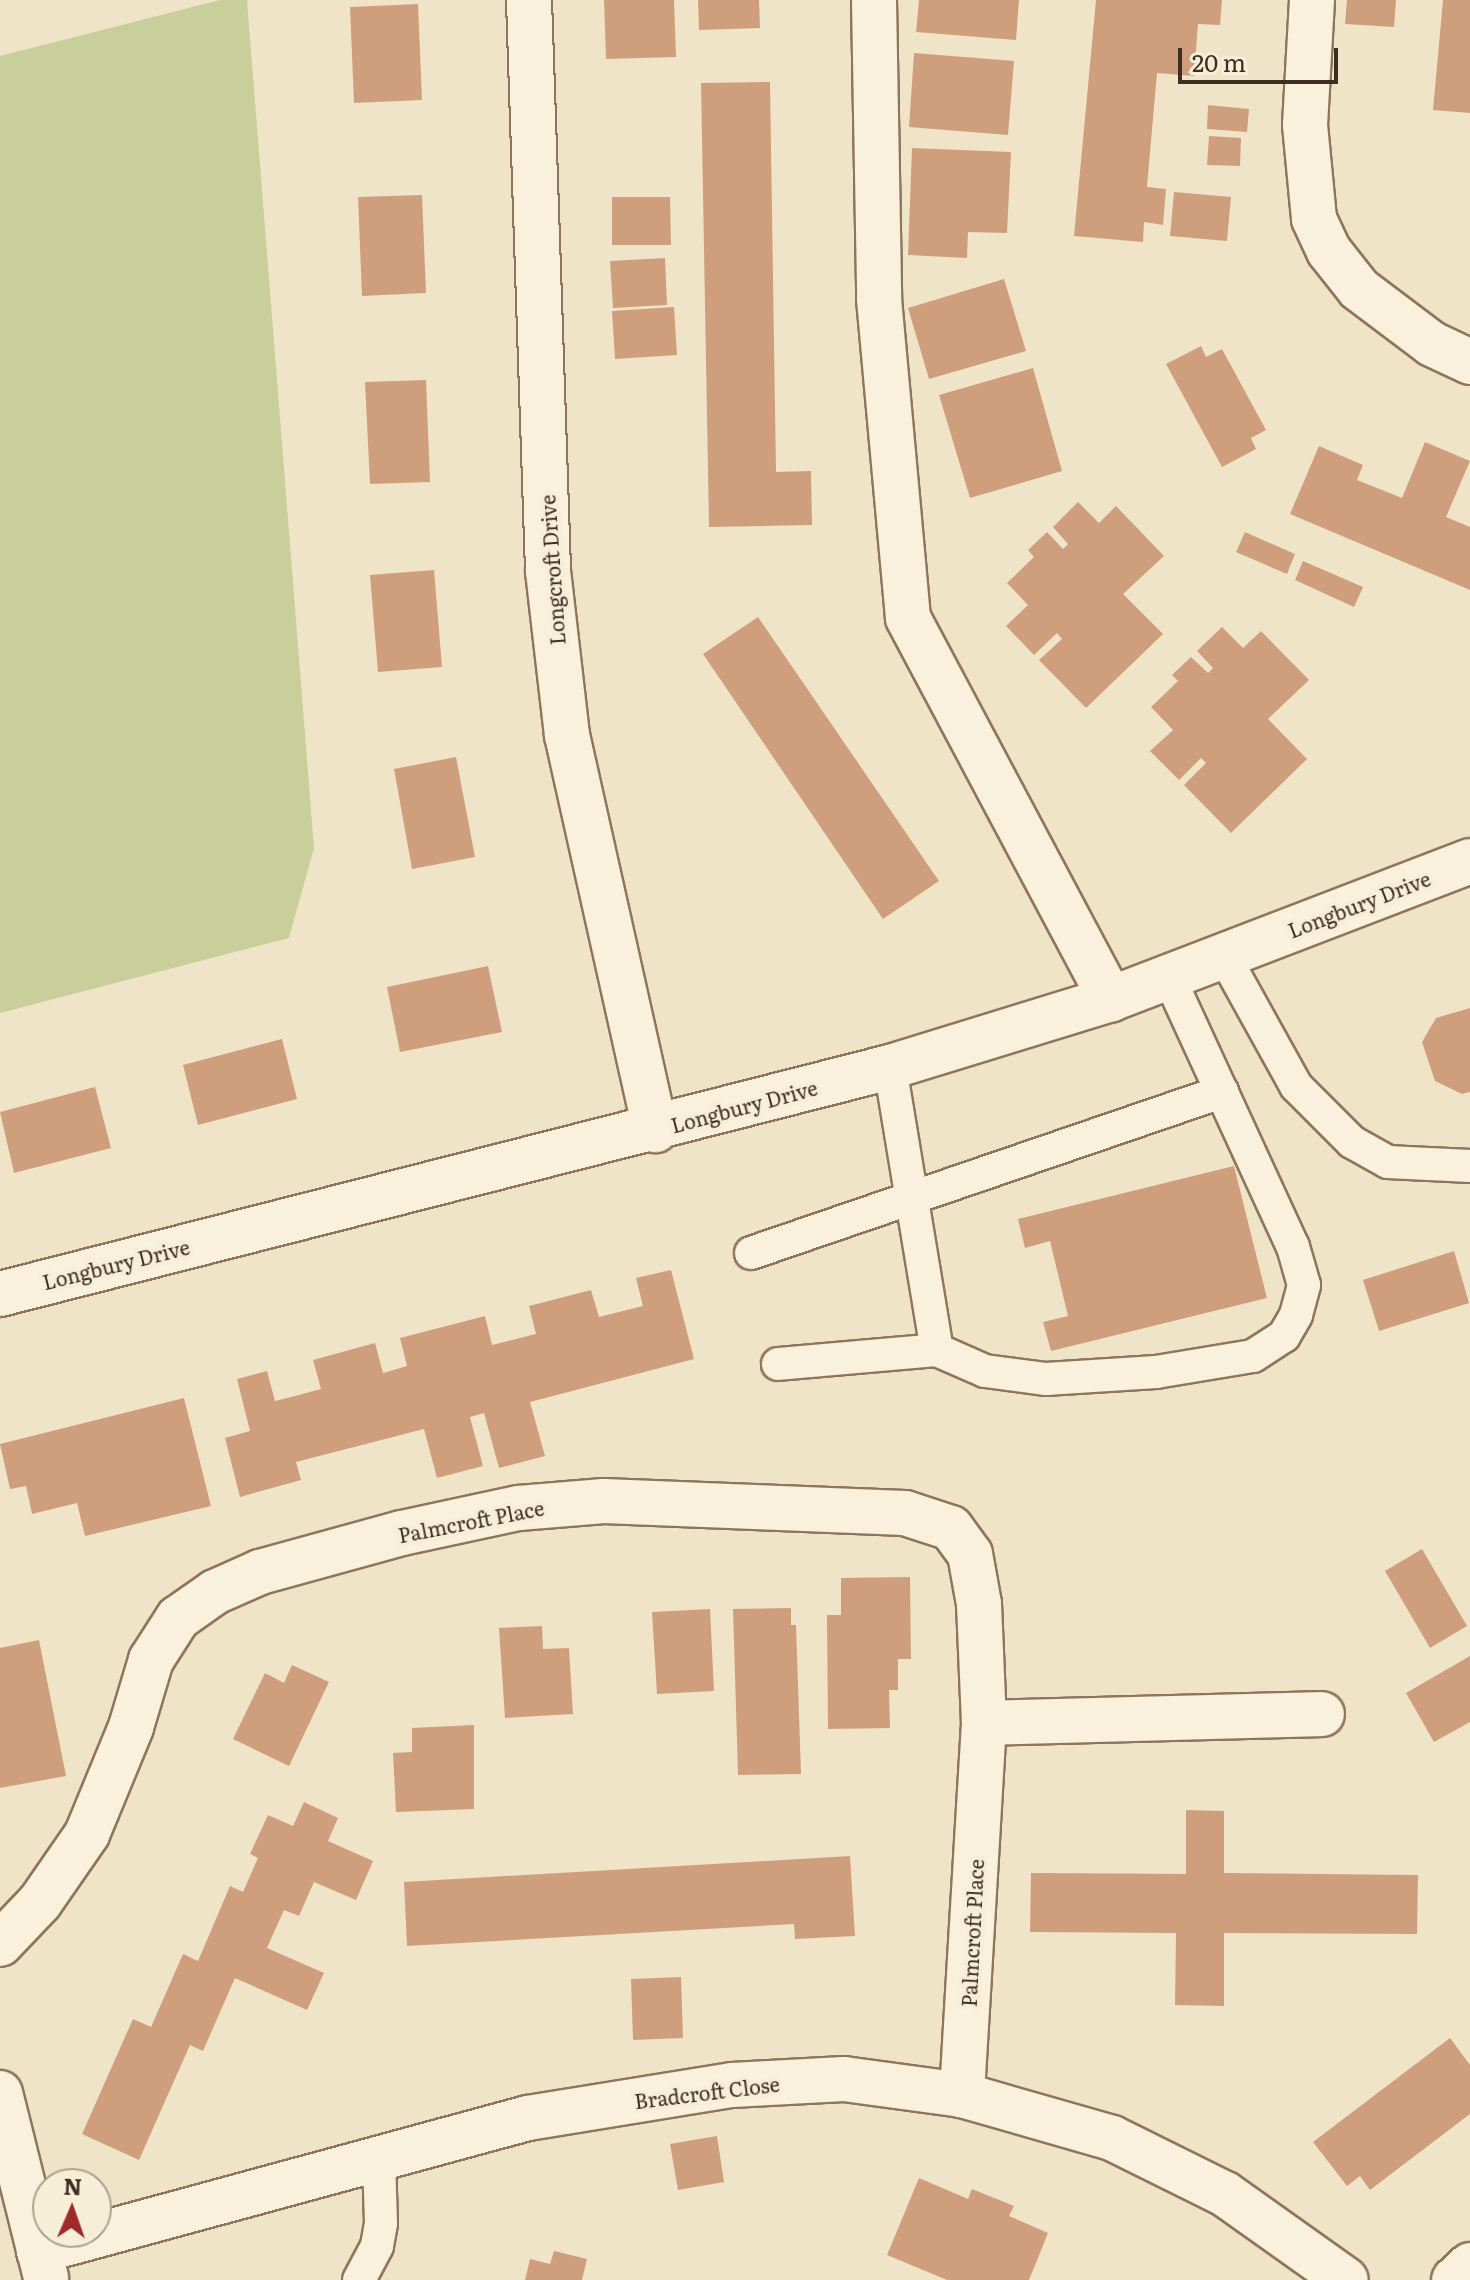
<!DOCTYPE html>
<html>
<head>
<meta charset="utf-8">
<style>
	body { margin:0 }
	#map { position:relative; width:1470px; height:2280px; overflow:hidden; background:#f0e4c8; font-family:Literata,serif }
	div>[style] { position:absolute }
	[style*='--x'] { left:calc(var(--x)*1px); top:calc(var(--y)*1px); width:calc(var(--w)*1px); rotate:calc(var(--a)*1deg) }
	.green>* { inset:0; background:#c9cf9b }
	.building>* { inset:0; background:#cf9f7d }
	.roads { filter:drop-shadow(2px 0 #8d765c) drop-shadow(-2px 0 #8d765c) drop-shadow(0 2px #8d765c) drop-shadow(0 -2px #8d765c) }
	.lane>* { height:32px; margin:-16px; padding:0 16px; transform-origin:16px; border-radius:16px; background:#faf1dc }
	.street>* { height:44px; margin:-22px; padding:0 22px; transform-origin:22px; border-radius:22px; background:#faf1dc }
	.secondary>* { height:44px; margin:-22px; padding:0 22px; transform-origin:22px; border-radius:22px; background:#faf1dc }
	span { translate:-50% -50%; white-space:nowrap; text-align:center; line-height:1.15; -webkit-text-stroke:8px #f7eed8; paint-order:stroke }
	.street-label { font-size:20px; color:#3d2e20 }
	.north { position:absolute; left:32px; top:2168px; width:80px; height:80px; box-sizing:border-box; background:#f7eed8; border:2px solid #ada18e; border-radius:50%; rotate:2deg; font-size:22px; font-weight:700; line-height:32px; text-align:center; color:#3d2e20 }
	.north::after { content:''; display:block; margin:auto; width:28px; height:36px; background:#9e2a2b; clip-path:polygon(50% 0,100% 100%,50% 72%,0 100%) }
	.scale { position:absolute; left:1178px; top:48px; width:160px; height:36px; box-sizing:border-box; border:4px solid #3d2e20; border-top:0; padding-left:10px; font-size:24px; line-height:28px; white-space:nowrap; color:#3d2e20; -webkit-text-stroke:6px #f7eed8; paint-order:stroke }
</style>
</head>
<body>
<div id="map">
	<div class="green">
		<div style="clip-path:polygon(220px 0,247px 0,314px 848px,289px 938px,0 1013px,0 56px)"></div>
	</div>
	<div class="building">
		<div style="clip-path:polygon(604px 0,674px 0,676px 57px,606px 59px)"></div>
		<div style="clip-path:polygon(698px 0,759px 0,760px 28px,699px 30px)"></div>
		<div style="clip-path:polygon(919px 0,1019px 0,1016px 40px,916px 32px)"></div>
		<div style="clip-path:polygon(1096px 0,1222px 0,1220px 25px,1198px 24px,1194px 76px,1157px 73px,1147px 187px,1166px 189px,1163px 225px,1144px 222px,1143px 242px,1074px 236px)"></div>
		<div style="clip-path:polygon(1347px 0,1396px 0,1394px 27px,1345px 24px)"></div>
		<div style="clip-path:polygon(1443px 0,1470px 0,1470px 113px,1433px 110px)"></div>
		<div style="clip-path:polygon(418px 4px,422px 100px,354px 103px,350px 7px)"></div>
		<div style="clip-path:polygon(914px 53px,1014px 61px,1008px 135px,909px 127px)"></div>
		<div style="clip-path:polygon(770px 82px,776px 472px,811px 471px,812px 525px,709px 527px,701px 83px)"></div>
		<div style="clip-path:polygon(1208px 105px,1249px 109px,1247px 132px,1207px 129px)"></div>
		<div style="clip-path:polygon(1209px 136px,1241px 138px,1240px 166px,1207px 165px)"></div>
		<div style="clip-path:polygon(912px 148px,1011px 152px,1007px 233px,968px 232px,967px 258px,908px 255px)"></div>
		<div style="clip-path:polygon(1174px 192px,1231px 197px,1227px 241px,1170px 236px)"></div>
		<div style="clip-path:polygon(422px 195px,426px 293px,362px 296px,358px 197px)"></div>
		<div style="clip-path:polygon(612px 197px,670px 197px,671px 245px,612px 245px)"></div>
		<div style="clip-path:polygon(665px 258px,667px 305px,613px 308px,610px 261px)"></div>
		<div style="clip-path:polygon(1004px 279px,1026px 351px,929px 379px,908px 308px)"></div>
		<div style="clip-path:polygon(674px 307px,677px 355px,615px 359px,612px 311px)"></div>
		<div style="clip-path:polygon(1201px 346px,1206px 357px,1222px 349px,1266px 430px,1251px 438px,1256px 449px,1222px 467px,1166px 364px)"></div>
		<div style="clip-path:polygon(1033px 368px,1062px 471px,970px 498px,939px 395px)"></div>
		<div style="clip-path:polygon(426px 380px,430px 482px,370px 484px,365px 382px)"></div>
		<div style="clip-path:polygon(1425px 442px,1470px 461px,1446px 517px,1470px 527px,1470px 590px,1290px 514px,1319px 446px,1363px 465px,1357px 480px,1402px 498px)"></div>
		<div style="clip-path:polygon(1078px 502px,1099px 523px,1116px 506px,1164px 556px,1123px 594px,1163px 634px,1086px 708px,1039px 660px,1062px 639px,1057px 633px,1034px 655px,1006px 626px,1028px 605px,1007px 583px,1034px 557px,1028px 550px,1047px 532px,1063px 549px,1068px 544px,1053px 527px)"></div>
		<div style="clip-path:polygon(1245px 532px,1295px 554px,1287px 574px,1236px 552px)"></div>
		<div style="clip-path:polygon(1303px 561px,1363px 587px,1354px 607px,1295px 580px)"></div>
		<div style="clip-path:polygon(434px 570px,442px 667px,378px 672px,370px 575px)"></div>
		<div style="clip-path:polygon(758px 617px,939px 881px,883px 919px,703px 654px)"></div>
		<div style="clip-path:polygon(1222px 627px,1243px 648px,1261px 631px,1309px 680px,1268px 719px,1307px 759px,1231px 833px,1184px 785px,1206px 763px,1201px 758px,1179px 780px,1150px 751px,1173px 730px,1151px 707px,1178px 681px,1172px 675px,1191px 657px,1208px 673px,1213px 668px,1197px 651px)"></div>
		<div style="clip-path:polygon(456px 757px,475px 857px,412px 869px,394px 769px)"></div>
		<div style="clip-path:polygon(488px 966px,502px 1032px,400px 1052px,387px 987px)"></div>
		<div style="clip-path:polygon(1470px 1008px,1470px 1092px,1462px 1094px,1435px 1081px,1422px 1042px,1436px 1018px)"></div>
		<div style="clip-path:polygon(282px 1039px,297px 1099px,198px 1125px,183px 1065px)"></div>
		<div style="clip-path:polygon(95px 1087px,111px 1148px,14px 1173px,0 1112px)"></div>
		<div style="clip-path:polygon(1234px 1166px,1267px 1298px,1051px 1351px,1043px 1322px,1068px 1316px,1050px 1241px,1025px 1248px,1018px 1219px)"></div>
		<div style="clip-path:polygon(1454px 1251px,1469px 1303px,1379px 1331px,1363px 1280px)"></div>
		<div style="clip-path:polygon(671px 1270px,694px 1359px,530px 1402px,545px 1456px,499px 1468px,484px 1413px,470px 1417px,483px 1466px,437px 1478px,424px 1429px,296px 1462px,301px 1480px,240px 1497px,225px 1438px,250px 1431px,237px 1379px,267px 1371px,275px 1401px,295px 1396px,321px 1389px,313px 1360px,375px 1343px,383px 1373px,407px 1366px,400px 1338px,485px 1316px,492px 1345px,536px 1334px,529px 1306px,591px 1290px,599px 1317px,643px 1306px,636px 1278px)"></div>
		<div style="clip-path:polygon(184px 1398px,211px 1506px,85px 1536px,77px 1503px,32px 1514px,26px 1486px,10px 1489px,0 1444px)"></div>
		<div style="clip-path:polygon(1422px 1549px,1467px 1626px,1430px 1648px,1385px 1571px)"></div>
		<div style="clip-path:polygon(910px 1577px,911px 1659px,898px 1659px,898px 1690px,889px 1690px,890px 1728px,828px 1729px,827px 1615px,841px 1615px,841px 1578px)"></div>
		<div style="clip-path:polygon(791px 1608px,791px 1625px,796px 1625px,801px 1774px,738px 1775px,733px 1609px)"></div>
		<div style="clip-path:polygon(710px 1609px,714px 1691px,657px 1694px,652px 1612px)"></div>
		<div style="clip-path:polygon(542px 1626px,543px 1649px,569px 1648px,573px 1714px,505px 1718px,499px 1628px)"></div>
		<div style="clip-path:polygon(39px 1640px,66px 1776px,0 1788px,0 1648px)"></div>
		<div style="clip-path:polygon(1470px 1656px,1470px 1722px,1434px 1742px,1406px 1693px)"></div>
		<div style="clip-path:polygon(292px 1665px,329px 1682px,289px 1766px,233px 1739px,265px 1673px,284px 1683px)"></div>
		<div style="clip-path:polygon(474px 1725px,474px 1809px,396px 1812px,393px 1753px,412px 1752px,412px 1728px)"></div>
		<div style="clip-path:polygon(304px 1802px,338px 1818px,328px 1841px,373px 1861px,356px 1900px,314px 1882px,299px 1916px,284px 1910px,267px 1948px,324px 1973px,307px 2010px,235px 1978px,203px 2051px,190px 2045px,139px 2160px,82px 2134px,133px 2019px,151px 2027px,183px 1954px,198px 1961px,230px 1886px,243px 1892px,258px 1858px,250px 1854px,268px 1815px,293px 1826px)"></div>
		<div style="clip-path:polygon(1186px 1810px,1224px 1811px,1224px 1873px,1418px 1875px,1417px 1934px,1224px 1933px,1224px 2006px,1175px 2005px,1176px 1933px,1030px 1932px,1031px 1873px,1186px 1874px)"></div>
		<div style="clip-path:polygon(850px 1856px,855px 1936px,795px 1939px,794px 1924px,407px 1946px,404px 1882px)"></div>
		<div style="clip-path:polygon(681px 1977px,683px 2038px,633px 2040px,631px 1979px)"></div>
		<div style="clip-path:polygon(1450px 2038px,1470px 2065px,1470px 2114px,1370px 2190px,1360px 2176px,1347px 2186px,1313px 2142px)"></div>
		<div style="clip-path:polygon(717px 2136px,724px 2182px,678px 2190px,670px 2144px)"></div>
		<div style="clip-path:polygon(919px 2178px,968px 2199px,972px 2189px,1014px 2206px,1009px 2216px,1048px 2233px,1029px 2280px,947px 2280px,887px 2255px)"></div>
		<div style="clip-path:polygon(554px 2251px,587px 2259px,582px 2280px,525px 2280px,530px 2259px,550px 2264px)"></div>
	</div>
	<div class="roads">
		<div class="lane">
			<div style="--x:1224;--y:956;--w:149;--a:61"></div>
			<div style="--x:1296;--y:1086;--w:79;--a:45"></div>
			<div style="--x:1352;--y:1142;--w:41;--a:29.1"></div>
			<div style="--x:1388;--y:1162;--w:82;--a:2.8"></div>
			<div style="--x:890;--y:1067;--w:287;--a:80.6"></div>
			<div style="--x:937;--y:1350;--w:52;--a:23.6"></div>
			<div style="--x:985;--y:1371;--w:62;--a:7.5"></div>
			<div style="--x:1046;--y:1379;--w:110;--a:-3.6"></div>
			<div style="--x:1156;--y:1372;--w:98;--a:-9.4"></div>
			<div style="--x:1253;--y:1356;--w:37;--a:-33"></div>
			<div style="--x:1284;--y:1336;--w:24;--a:-60"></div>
			<div style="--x:1296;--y:1315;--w:31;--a:-75"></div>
			<div style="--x:1304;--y:1285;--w:40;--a:-106"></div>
			<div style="--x:1293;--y:1247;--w:297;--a:-114.7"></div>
			<div style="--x:751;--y:1253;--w:498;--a:-18.9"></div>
			<div style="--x:778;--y:1364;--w:160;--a:-5"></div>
			<div style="--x:359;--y:2280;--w:38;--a:-62"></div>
			<div style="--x:377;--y:2246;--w:23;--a:-80"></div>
			<div style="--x:381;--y:2223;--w:65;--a:-91.8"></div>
		</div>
		<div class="street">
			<div style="--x:874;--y:0;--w:299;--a:89"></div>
			<div style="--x:879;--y:299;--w:320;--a:84.8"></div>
			<div style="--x:908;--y:618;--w:432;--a:62"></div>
			<div style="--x:1312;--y:0;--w:125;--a:93.2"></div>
			<div style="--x:1305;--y:125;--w:94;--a:84.5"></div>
			<div style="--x:1314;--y:219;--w:35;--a:65"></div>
			<div style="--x:1329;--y:251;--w:48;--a:51.7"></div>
			<div style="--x:1359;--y:289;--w:91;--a:37"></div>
			<div style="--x:1432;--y:344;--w:42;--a:25.3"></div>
			<div style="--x:984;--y:1723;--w:338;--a:-1.5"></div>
			<div style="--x:0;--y:1944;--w:58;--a:-46.4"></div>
			<div style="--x:40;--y:1902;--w:83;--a:-55.3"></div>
			<div style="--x:87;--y:1834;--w:116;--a:-67.6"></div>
			<div style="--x:131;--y:1727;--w:70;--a:-73.4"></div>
			<div style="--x:151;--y:1660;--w:50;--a:-57.3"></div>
			<div style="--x:178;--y:1618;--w:45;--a:-35.1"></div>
			<div style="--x:215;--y:1592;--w:49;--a:-24"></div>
			<div style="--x:260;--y:1572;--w:147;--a:-15.4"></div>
			<div style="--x:402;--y:1533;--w:120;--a:-12.1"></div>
			<div style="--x:519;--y:1508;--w:85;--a:-4.7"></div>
			<div style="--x:604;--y:1501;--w:301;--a:2.3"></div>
			<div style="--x:905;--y:1513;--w:48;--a:18.1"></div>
			<div style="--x:951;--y:1528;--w:32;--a:54"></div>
			<div style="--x:970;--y:1554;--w:51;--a:79.8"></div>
			<div style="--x:979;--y:1604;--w:119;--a:87.6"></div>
			<div style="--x:984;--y:1723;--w:373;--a:93.4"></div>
			<div style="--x:0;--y:2093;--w:191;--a:76"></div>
			<div style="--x:39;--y:2251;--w:507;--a:-15.22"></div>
			<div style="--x:528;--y:2118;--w:207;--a:-9.2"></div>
			<div style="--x:732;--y:2085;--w:112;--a:-3.1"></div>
			<div style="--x:844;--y:2079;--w:119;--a:7.7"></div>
			<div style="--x:962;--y:2095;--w:156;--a:16"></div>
			<div style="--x:1112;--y:2138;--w:126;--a:26.4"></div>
			<div style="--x:1225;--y:2194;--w:148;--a:35.4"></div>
			<div style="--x:1454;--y:2280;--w:22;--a:-43"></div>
		</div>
		<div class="secondary">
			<div style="--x:529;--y:0;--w:571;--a:88.09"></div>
			<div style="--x:548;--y:571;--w:165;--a:83.4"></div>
			<div style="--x:567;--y:735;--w:405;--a:77.4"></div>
			<div style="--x:0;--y:1294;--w:918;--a:-14.31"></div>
			<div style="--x:890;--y:1067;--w:231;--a:-17.1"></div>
			<div style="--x:1111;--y:999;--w:385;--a:-21"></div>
		</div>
	</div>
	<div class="street-label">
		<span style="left:552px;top:570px;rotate:-94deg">Longcroft Drive</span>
		<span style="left:1359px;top:904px;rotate:-21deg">Longbury Drive</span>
		<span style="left:744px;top:1106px;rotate:-15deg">Longbury Drive</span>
		<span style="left:116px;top:1264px;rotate:-14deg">Longbury Drive</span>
		<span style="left:471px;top:1521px;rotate:-11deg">Palmcroft Place</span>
		<span style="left:972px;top:1933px;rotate:-87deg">Palmcroft Place</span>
		<span style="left:707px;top:2092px;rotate:-7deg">Bradcroft Close</span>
	</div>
	<div class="north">N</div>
	<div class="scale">20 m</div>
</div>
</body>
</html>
